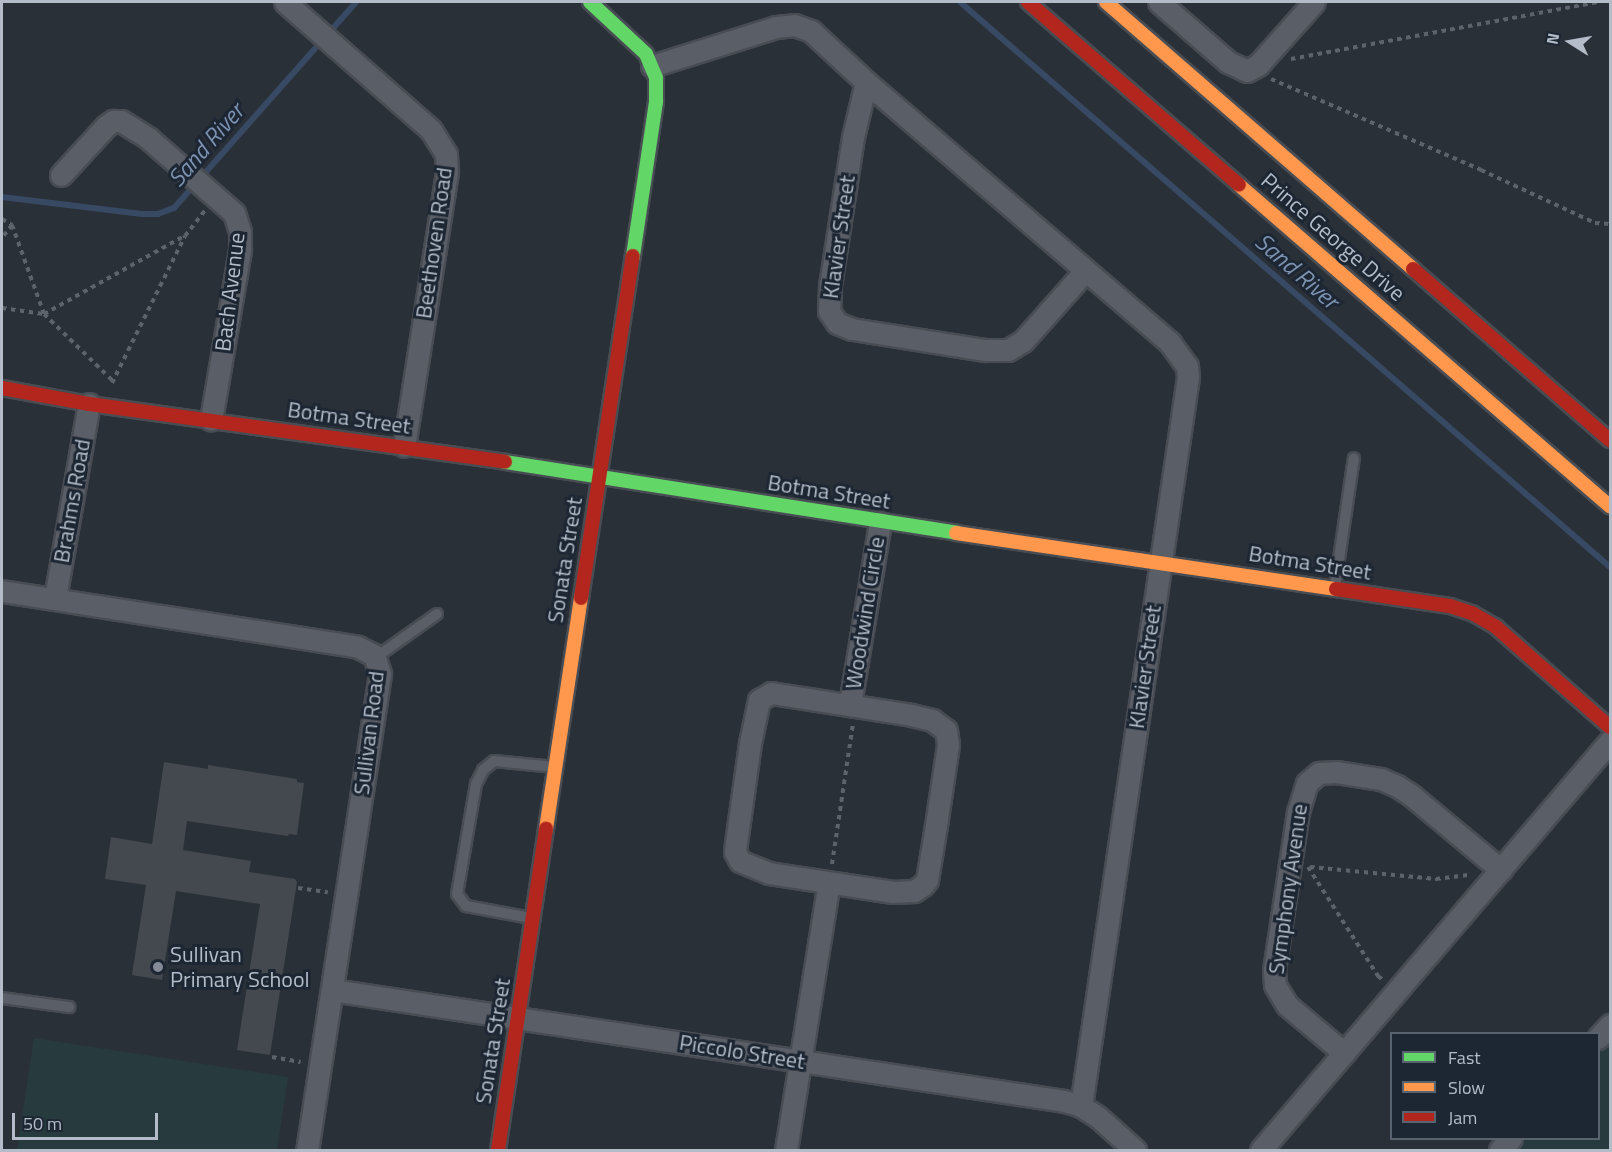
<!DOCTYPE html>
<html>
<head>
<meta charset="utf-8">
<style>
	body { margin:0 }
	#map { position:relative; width:1612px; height:1152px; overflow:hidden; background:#2a3038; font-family:"Titillium Web",sans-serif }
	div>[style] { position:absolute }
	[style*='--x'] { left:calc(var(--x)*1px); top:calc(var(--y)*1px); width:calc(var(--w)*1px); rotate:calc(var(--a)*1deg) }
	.green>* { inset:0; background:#273a3e }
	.stream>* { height:6px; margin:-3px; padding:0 3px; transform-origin:3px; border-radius:3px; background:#384963 }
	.building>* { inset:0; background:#444950 }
	.path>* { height:4px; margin-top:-2px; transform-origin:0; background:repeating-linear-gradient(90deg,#5d636a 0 4.5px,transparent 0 9px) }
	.roads { filter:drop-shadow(2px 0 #484c53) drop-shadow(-2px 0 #484c53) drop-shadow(0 2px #484c53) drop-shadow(0 -2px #484c53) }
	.lane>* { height:10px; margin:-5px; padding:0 5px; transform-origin:5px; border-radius:5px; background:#5a5e66 }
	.street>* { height:21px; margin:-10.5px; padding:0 10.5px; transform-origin:10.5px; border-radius:10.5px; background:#5a5e66 }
	.fast>* { height:14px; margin:-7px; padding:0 7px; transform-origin:7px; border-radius:7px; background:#63d668 }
	.slow>* { height:14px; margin:-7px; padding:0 7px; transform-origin:7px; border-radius:7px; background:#ff974d }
	.jam>* { height:14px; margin:-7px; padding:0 7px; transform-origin:7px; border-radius:7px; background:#b3261e }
	.dots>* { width:16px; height:16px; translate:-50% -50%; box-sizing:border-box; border:3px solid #1d2633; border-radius:50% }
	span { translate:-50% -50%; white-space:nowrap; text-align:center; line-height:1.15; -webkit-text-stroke:6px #1d2633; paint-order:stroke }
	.street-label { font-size:22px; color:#b4bcc9 }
	.poi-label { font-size:22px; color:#b4bcc9 }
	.left { translate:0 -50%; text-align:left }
	.water-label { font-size:24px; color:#7c92b1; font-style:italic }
	.frame { position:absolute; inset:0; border:3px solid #b4bcc9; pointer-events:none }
	.legend { position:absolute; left:1390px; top:1032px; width:210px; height:108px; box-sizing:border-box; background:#1d2633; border:2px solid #59626f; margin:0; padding:8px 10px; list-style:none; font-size:18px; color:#b4bcc9 }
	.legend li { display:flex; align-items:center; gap:12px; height:30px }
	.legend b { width:30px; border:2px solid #59626f }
	.north { position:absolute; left:1540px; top:12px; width:60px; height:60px; -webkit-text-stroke:4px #1d2633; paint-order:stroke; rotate:281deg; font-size:16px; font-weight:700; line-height:24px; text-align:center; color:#b4bcc9 }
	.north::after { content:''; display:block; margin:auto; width:21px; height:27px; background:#b4bcc9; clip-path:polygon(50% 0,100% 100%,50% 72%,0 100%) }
	.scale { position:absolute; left:12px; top:1113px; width:146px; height:27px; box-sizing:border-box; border:3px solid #b4bcc9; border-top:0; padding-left:8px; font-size:18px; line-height:21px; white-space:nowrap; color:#b4bcc9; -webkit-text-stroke:4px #1d2633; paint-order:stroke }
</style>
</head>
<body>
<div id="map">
	<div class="green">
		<div style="clip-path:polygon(34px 1038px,288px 1077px,277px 1150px,17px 1150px)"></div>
		<div style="clip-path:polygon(1610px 1040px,1610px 1150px,1515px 1150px,1525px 1139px,1598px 1138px,1599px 1053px)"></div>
	</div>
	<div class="stream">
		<div style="--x:960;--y:2;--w:861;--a:41"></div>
		<div style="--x:2;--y:197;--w:141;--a:6.9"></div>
		<div style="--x:142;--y:214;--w:16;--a:0"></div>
		<div style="--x:158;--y:214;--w:17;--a:-21"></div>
		<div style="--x:174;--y:208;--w:275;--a:-48.5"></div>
	</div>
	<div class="building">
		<div style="clip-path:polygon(164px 762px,208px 769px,208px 765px,297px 779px,297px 782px,304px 783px,297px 835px,289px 834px,288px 836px,187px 821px,183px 850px,251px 861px,249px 872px,295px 879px,297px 882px,270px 1055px,237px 1050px,260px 904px,176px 891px,162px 980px,132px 975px,146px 885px,105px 879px,111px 837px,152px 844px)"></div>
	</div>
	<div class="path">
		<div style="--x:1291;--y:59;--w:312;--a:-10.5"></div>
		<div style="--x:1271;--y:79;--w:229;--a:23.4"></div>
		<div style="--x:1481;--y:170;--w:126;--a:24.9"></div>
		<div style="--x:1595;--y:223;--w:15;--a:4"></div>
		<div style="--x:2;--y:219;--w:12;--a:31"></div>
		<div style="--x:12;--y:225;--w:16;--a:128"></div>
		<div style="--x:12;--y:225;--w:95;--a:70.2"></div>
		<div style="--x:44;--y:314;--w:96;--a:44.2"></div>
		<div style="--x:2;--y:308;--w:42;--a:8.1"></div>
		<div style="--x:44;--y:314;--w:160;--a:-29.1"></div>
		<div style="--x:112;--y:383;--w:164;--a:-63.6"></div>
		<div style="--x:185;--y:236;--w:33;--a:-52"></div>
		<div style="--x:832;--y:864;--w:143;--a:-81.5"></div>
		<div style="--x:1308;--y:867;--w:130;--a:57.3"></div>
		<div style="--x:1378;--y:976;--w:6;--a:39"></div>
		<div style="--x:1310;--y:867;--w:127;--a:5.4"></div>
		<div style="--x:1436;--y:879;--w:34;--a:-7"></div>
		<div style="--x:298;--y:888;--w:30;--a:8"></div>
		<div style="--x:272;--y:1057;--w:29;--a:10"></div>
	</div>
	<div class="roads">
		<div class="lane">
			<div style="--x:1335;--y:586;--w:129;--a:-81.6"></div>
			<div style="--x:375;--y:658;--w:76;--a:-35.4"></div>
			<div style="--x:531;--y:918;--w:66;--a:-169.5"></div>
			<div style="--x:466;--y:906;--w:15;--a:-127"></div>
			<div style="--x:457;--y:894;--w:112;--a:-80.2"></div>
			<div style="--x:476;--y:784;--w:16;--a:-63"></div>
			<div style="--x:483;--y:770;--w:14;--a:-39"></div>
			<div style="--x:494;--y:761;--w:61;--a:5.6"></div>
			<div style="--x:2;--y:998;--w:68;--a:7.7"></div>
		</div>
		<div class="street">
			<div style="--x:285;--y:2;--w:194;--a:41.2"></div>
			<div style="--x:431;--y:130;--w:28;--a:58"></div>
			<div style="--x:446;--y:154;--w:18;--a:87"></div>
			<div style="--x:447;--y:172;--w:277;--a:98.9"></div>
			<div style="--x:1159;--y:2;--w:91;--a:41"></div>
			<div style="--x:1228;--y:62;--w:21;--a:25"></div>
			<div style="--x:1247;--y:71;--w:13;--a:-29"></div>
			<div style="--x:1258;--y:65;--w:84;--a:-48.4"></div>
			<div style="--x:652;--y:66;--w:130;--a:-17.5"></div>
			<div style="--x:776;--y:27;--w:18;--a:-6"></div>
			<div style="--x:794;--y:25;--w:18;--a:19"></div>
			<div style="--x:811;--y:31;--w:75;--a:42.8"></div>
			<div style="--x:866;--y:82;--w:401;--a:40.6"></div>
			<div style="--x:1170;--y:343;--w:29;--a:54"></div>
			<div style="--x:1187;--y:366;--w:11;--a:85"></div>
			<div style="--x:1188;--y:377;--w:737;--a:98.35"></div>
			<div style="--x:866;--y:82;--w:57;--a:103.3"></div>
			<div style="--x:853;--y:137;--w:150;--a:98.8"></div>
			<div style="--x:830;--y:285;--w:26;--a:92"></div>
			<div style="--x:829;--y:311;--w:14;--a:56"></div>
			<div style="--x:837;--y:323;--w:16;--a:22"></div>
			<div style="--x:852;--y:329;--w:135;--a:9"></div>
			<div style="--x:985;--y:350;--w:23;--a:0"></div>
			<div style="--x:1008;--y:350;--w:17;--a:-31"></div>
			<div style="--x:1023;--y:341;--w:92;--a:-48.5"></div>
			<div style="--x:61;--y:175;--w:67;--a:-47.4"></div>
			<div style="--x:106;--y:126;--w:9;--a:-36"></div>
			<div style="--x:113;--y:121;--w:8;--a:0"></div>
			<div style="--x:121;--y:121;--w:32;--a:32"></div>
			<div style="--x:148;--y:138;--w:114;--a:41.1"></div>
			<div style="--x:234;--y:213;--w:20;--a:72"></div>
			<div style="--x:240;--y:232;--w:18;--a:90"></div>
			<div style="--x:240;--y:250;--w:172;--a:99.7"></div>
			<div style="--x:2;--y:591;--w:360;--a:8.9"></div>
			<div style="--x:358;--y:647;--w:18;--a:27"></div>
			<div style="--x:374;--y:655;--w:20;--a:72"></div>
			<div style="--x:380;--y:674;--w:482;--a:98.7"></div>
			<div style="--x:55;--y:598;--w:197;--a:-80.1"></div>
			<div style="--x:771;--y:693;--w:142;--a:8.9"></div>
			<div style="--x:911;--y:715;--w:22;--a:13"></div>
			<div style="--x:932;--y:720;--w:17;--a:36"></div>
			<div style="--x:946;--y:730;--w:15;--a:82"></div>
			<div style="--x:948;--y:745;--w:75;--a:98.5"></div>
			<div style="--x:937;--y:819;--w:62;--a:99.3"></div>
			<div style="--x:927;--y:880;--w:6;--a:129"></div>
			<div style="--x:923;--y:885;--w:11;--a:146"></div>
			<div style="--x:914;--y:891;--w:21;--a:177"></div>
			<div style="--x:893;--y:892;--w:125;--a:-171.3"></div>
			<div style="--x:769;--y:873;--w:31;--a:-158"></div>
			<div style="--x:740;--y:861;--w:10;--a:-119"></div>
			<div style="--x:735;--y:852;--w:9;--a:-84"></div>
			<div style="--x:736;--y:843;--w:101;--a:-82"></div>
			<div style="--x:750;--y:743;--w:44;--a:-78.2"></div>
			<div style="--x:759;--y:700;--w:14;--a:-30"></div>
			<div style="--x:850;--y:704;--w:184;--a:-80.6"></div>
			<div style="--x:332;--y:990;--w:740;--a:8.62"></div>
			<div style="--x:1064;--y:1101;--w:18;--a:16"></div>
			<div style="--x:1081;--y:1106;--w:20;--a:33"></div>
			<div style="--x:1098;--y:1117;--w:50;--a:41.7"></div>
			<div style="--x:1598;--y:1038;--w:18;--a:-47"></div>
			<div style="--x:1344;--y:1053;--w:75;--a:-139.9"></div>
			<div style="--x:1287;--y:1005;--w:23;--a:-121"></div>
			<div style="--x:1275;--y:985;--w:15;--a:-94"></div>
			<div style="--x:1274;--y:970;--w:160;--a:-81.4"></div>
			<div style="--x:1298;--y:812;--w:30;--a:-73"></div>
			<div style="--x:1307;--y:783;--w:16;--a:-40"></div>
			<div style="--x:1319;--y:773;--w:17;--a:-3"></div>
			<div style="--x:1336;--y:772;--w:46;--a:8.8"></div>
			<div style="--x:1381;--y:779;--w:17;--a:24"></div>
			<div style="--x:1397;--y:786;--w:17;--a:33"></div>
			<div style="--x:1411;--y:795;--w:117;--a:39.8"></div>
			<div style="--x:786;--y:1150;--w:270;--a:-80.9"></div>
			<div style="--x:1261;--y:1150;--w:538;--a:-49.53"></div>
			<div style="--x:1500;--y:1150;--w:16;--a:-47"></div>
		</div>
		<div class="fast">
			<div style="--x:590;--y:2;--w:76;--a:42.9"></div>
			<div style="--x:646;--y:54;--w:26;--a:67"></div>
			<div style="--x:656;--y:78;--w:24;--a:90"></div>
			<div style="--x:656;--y:102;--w:156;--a:98.5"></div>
			<div style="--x:505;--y:462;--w:457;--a:8.9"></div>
		</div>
		<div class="slow">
			<div style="--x:1106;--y:2;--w:407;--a:41"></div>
			<div style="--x:1239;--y:185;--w:491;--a:40.9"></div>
			<div style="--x:956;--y:533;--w:384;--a:8.4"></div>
			<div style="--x:546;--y:829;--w:234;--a:-81.4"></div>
		</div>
		<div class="jam">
			<div style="--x:1028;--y:2;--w:279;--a:40.9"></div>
			<div style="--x:1413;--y:269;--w:261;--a:41"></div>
			<div style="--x:2;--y:388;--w:88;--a:10.4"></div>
			<div style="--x:89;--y:404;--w:420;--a:7.9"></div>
			<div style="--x:1336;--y:589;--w:115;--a:8.5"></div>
			<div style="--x:1450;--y:606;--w:23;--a:18"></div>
			<div style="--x:1472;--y:613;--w:28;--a:30"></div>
			<div style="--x:1496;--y:627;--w:152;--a:41.3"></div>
			<div style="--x:581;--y:598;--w:346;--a:-81.4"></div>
			<div style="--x:498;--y:1150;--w:325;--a:-81.5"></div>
		</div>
	</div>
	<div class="dots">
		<div style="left:158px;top:967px;background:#848b96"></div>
	</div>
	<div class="street-label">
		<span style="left:839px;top:237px;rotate:-82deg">Klavier Street</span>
		<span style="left:1333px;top:237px;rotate:41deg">Prince George Drive</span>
		<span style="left:434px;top:243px;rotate:-82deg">Beethoven Road</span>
		<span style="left:230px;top:292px;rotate:-83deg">Bach Avenue</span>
		<span style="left:349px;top:418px;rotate:8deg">Botma Street</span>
		<span style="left:829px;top:492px;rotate:9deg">Botma Street</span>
		<span style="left:72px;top:501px;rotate:-80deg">Brahms Road</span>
		<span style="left:565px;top:560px;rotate:-81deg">Sonata Street</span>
		<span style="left:1310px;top:563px;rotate:9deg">Botma Street</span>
		<span style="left:865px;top:613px;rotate:-81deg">Woodwind Circle</span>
		<span style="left:1145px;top:667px;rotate:-82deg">Klavier Street</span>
		<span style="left:369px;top:733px;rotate:-83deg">Sullivan Road</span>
		<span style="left:1288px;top:889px;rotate:-82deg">Symphony Avenue</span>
		<span style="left:493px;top:1041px;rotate:-81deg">Sonata Street</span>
		<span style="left:742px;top:1052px;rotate:9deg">Piccolo Street</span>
	</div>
	<div class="poi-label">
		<span class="left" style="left:170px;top:967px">Sullivan<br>Primary School</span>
	</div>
	<div class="water-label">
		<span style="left:206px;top:145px;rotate:-49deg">Sand River</span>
		<span style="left:1297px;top:271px;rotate:41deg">Sand River</span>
	</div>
	<div class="frame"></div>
	<ul class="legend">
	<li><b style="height:8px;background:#63d668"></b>Fast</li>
	<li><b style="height:8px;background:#ff974d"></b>Slow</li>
	<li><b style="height:8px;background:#b3261e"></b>Jam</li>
	</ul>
	<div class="north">N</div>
	<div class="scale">50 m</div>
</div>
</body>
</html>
